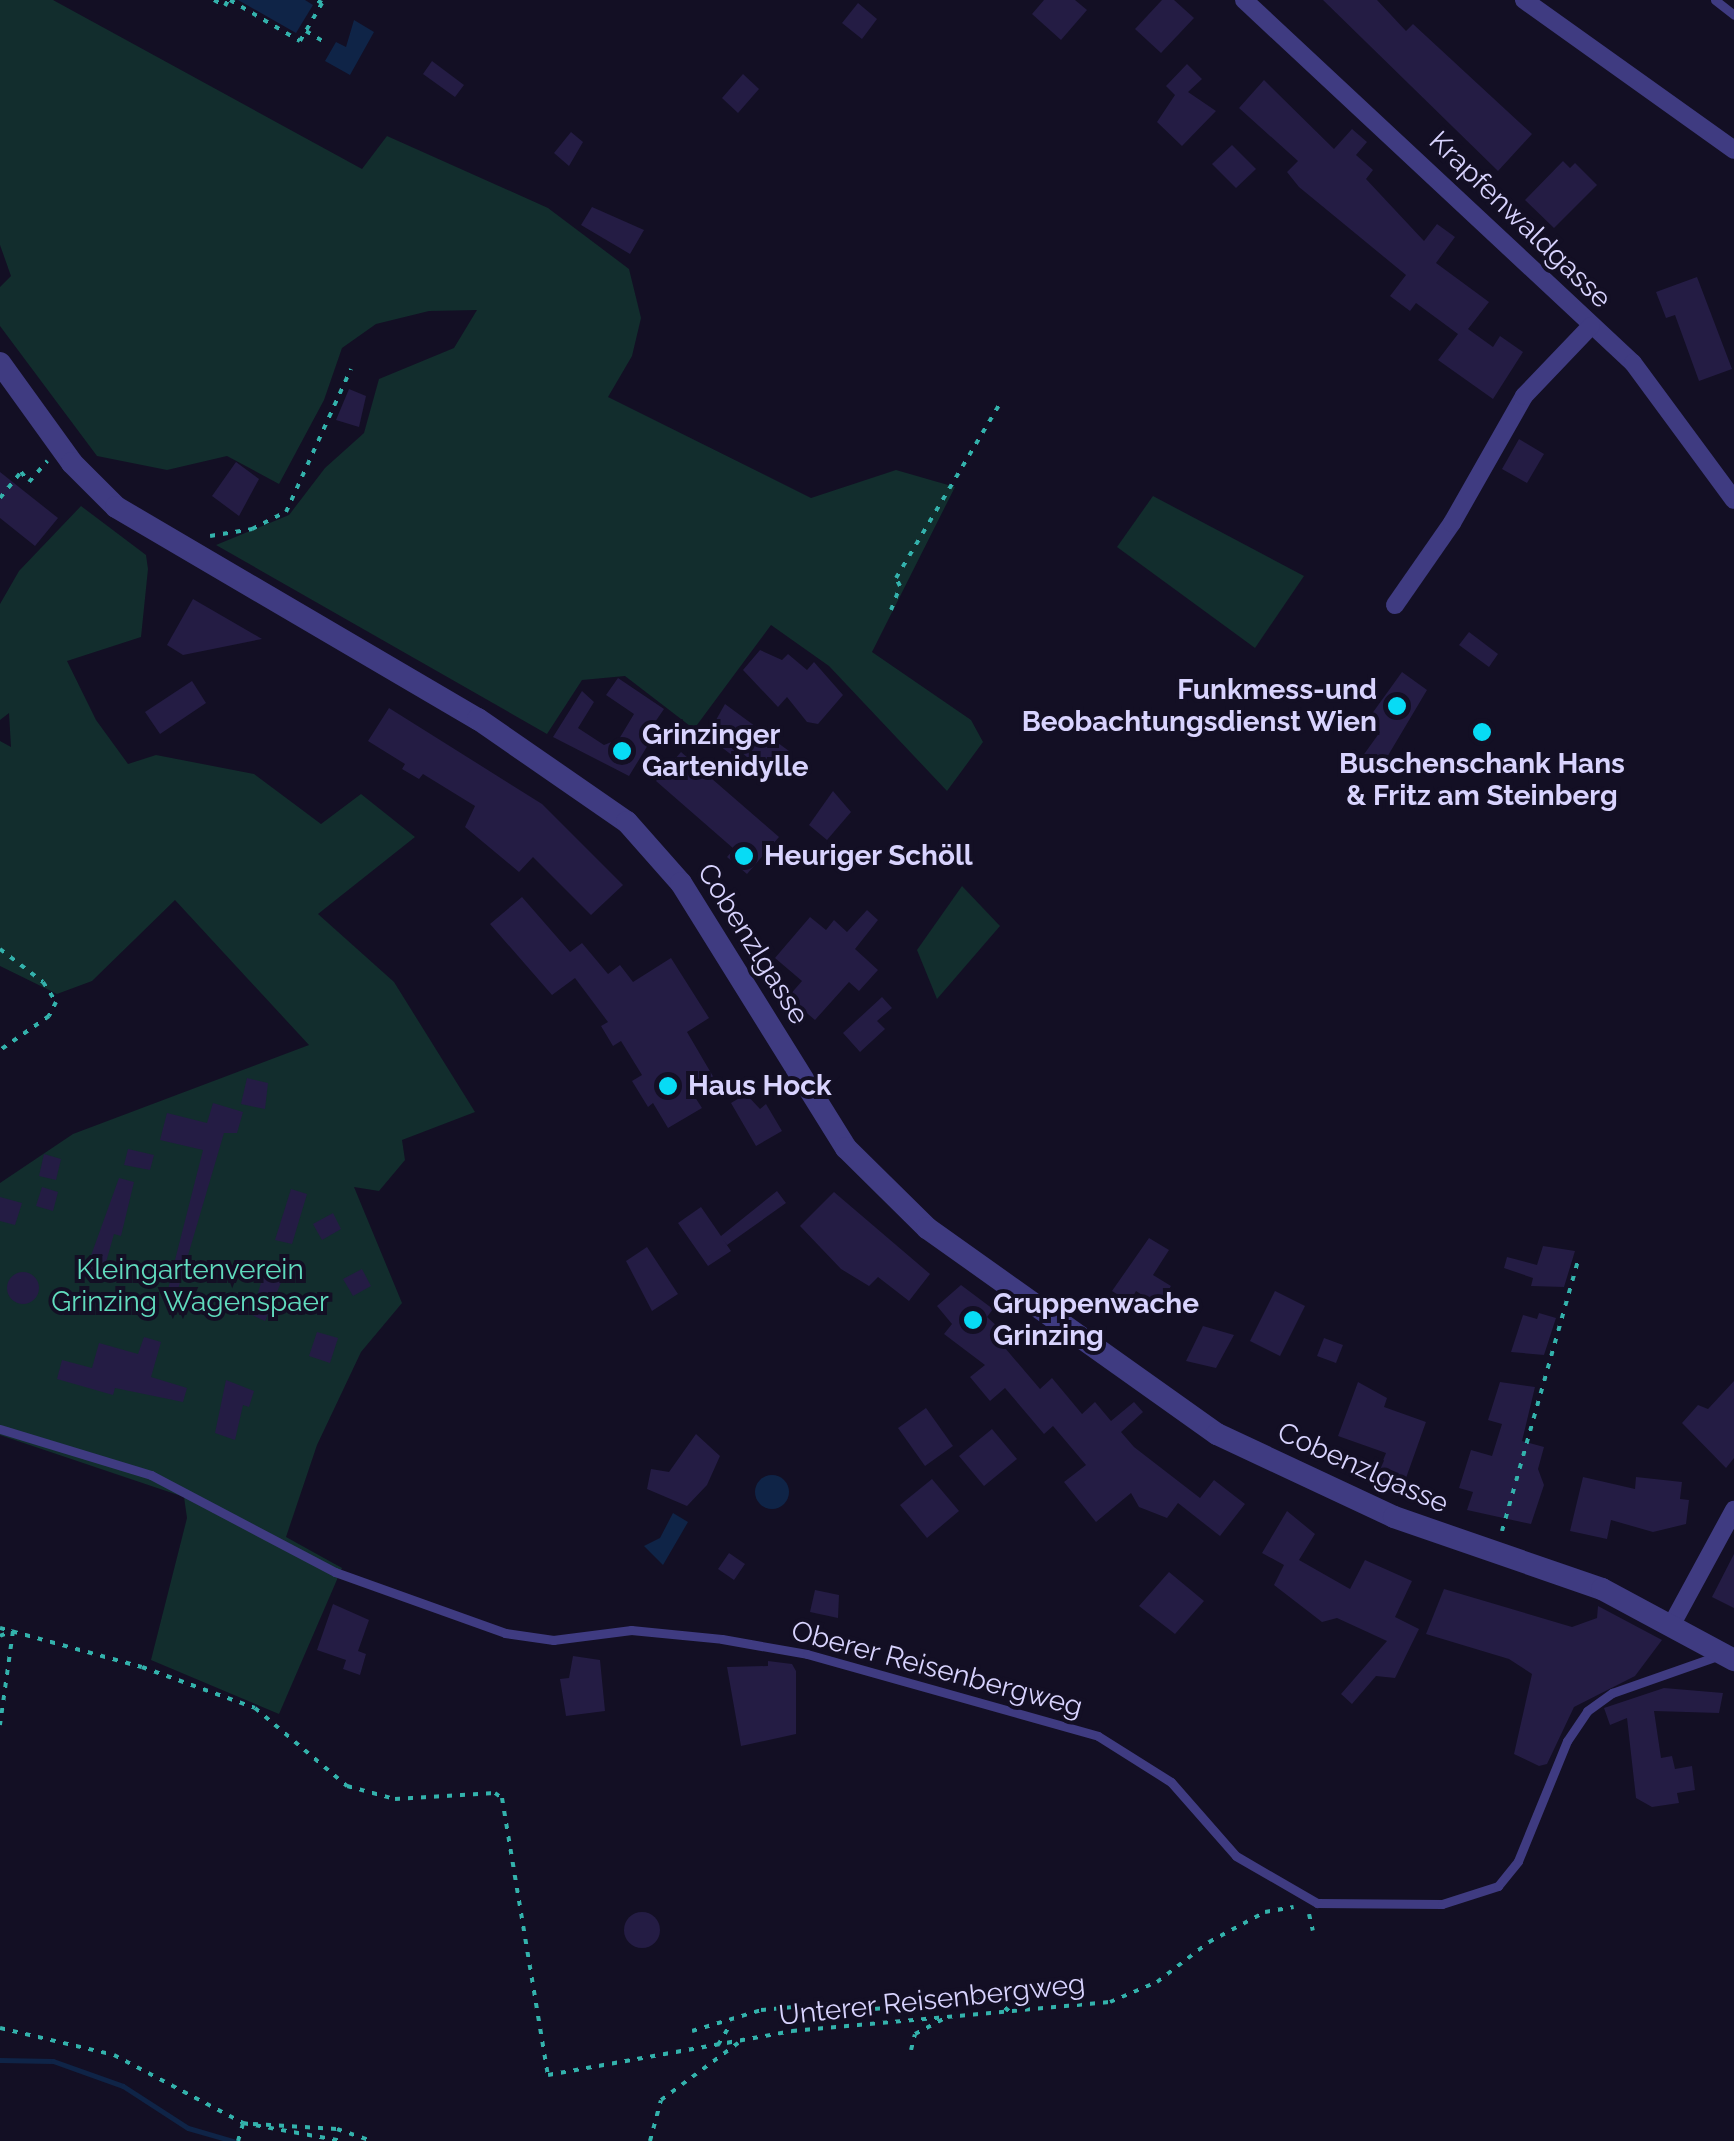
<!DOCTYPE html>
<html>
<head>
<meta charset="utf-8">
<style>
	body { margin:0 }
	#map { position:relative; width:1734px; height:2141px; overflow:hidden; background:#130f24; font-family:Raleway,sans-serif }
	div>[style] { position:absolute }
	[style*='--x'] { left:calc(var(--x)*1px); top:calc(var(--y)*1px); width:calc(var(--w)*1px); rotate:calc(var(--a)*1deg) }
	.green>* { inset:0; background:#122d2d }
	.water>* { inset:0; background:#0f2447 }
	.round { border-radius:50% }
	.stream>* { height:5px; margin:-2.5px; padding:0 2.5px; transform-origin:2.5px; border-radius:2.5px; background:#0f2447 }
	.building>* { inset:0; background:#241c44 }
	.path>* { height:4px; margin-top:-2px; transform-origin:0; background:repeating-linear-gradient(90deg,#33b2ac 0 5px,transparent 0 13px) }
	.service>* { height:9px; margin:-4.5px; padding:0 4.5px; transform-origin:4.5px; border-radius:4.5px; background:#3f3b81 }
	.minor>* { height:18px; margin:-9px; padding:0 9px; transform-origin:9px; border-radius:9px; background:#3f3b81 }
	.tertiary>* { height:22px; margin:-11px; padding:0 11px; transform-origin:11px; border-radius:11px; background:#3f3b81 }
	.dots>* { width:28px; height:28px; translate:-50% -50%; box-sizing:border-box; border:5px solid #130f24; border-radius:50% }
	span { translate:-50% -50%; white-space:nowrap; text-align:center; line-height:1.15; -webkit-text-stroke:8px #130f24; paint-order:stroke }
	.street-label { font-size:28px; color:#d8d3fe }
	.poi-label { font-size:28px; color:#d8d3fe; font-weight:700 }
	.right { translate:-100% -50%; text-align:right }
	.left { translate:0 -50%; text-align:left }
	.park-label { font-size:28px; color:#61dcbe }
</style>
</head>
<body>
<div id="map">
	<div class="green">
		<div style="clip-path:polygon(0 0,53px 0,362px 169px,387px 136px,548px 208px,629px 269px,641px 318px,632px 356px,608px 397px,811px 498px,896px 470px,955px 487px,872px 652px,971px 720px,983px 742px,947px 791px,829px 666px,771px 625px,694px 729px,625px 676px,582px 680px,547px 734px,216px 545px,289px 515px,325px 468px,364px 433px,379px 379px,454px 348px,477px 310px,429px 311px,376px 324px,342px 348px,324px 400px,279px 484px,227px 456px,167px 470px,97px 456px,0 326px,0 287px,11px 276px,0 245px)"></div>
		<div style="clip-path:polygon(1153px 496px,1304px 576px,1255px 648px,1117px 547px)"></div>
		<div style="clip-path:polygon(81px 506px,146px 555px,148px 569px,141px 637px,67px 661px,96px 720px,128px 764px,156px 755px,254px 774px,321px 824px,361px 794px,415px 837px,318px 914px,394px 982px,475px 1112px,402px 1140px,405px 1160px,379px 1191px,354px 1187px,402px 1303px,361px 1352px,317px 1445px,286px 1537px,342px 1568px,279px 1714px,151px 1660px,187px 1518px,184px 1497px,0 1435px,0 1183px,73px 1134px,309px 1045px,175px 900px,92px 981px,57px 994px,0 966px,0 741px,11px 747px,9px 713px,0 720px,0 604px,19px 571px)"></div>
		<div style="clip-path:polygon(962px 886px,1000px 926px,937px 999px,917px 950px)"></div>
	</div>
	<div class="water">
		<div style="clip-path:polygon(238px 0,305px 0,313px 5px,296px 33px)"></div>
		<div style="clip-path:polygon(354px 20px,374px 32px,350px 75px,325px 61px,336px 42px,346px 47px)"></div>
		<div class="round" style="left:755px;top:1475px;width:34px;height:34px"></div>
		<div style="clip-path:polygon(673px 1513px,688px 1522px,663px 1565px,644px 1546px,660px 1538px)"></div>
	</div>
	<div class="stream">
		<div style="--x:0;--y:2060;--w:53;--a:1.1"></div>
		<div style="--x:53;--y:2061;--w:74;--a:19.7"></div>
		<div style="--x:123;--y:2086;--w:77;--a:32.9"></div>
		<div style="--x:188;--y:2128;--w:47;--a:16.1"></div>
	</div>
	<div class="building">
		<div style="clip-path:polygon(1044px 0,1075px 0,1087px 10px,1061px 40px,1032px 14px)"></div>
		<div style="clip-path:polygon(1162px 0,1174px 0,1194px 18px,1161px 53px,1135px 29px)"></div>
		<div style="clip-path:polygon(1323px 0,1377px 0,1406px 31px,1413px 24px,1532px 134px,1498px 171px)"></div>
		<div style="clip-path:polygon(858px 3px,877px 19px,862px 39px,842px 23px)"></div>
		<div style="clip-path:polygon(432px 61px,464px 85px,455px 97px,423px 74px)"></div>
		<div style="clip-path:polygon(1187px 64px,1202px 79px,1188px 92px,1216px 111px,1182px 146px,1157px 122px,1175px 95px,1166px 86px)"></div>
		<div style="clip-path:polygon(743px 74px,759px 89px,738px 113px,722px 98px)"></div>
		<div style="clip-path:polygon(1264px 80px,1334px 149px,1352px 129px,1367px 142px,1356px 155px,1373px 170px,1366px 179px,1424px 241px,1437px 224px,1455px 237px,1436px 263px,1489px 302px,1468px 329px,1493px 347px,1500px 336px,1523px 352px,1493px 399px,1438px 360px,1458px 334px,1416px 303px,1410px 311px,1390px 296px,1406px 275px,1299px 187px,1287px 172px,1298px 161px,1239px 108px)"></div>
		<div style="clip-path:polygon(571px 132px,583px 142px,569px 166px,554px 153px)"></div>
		<div style="clip-path:polygon(1232px 145px,1256px 169px,1236px 188px,1212px 164px)"></div>
		<div style="clip-path:polygon(1563px 161px,1570px 168px,1575px 163px,1597px 185px,1554px 228px,1525px 200px)"></div>
		<div style="clip-path:polygon(592px 207px,644px 230px,630px 254px,581px 225px)"></div>
		<div style="clip-path:polygon(1697px 277px,1732px 369px,1699px 381px,1675px 315px,1666px 318px,1656px 292px)"></div>
		<div style="clip-path:polygon(349px 389px,366px 396px,359px 427px,336px 420px)"></div>
		<div style="clip-path:polygon(1519px 439px,1544px 454px,1527px 483px,1502px 469px)"></div>
		<div style="clip-path:polygon(236px 462px,259px 479px,239px 516px,212px 496px)"></div>
		<div style="clip-path:polygon(0 472px,58px 518px,35px 546px,0 518px)"></div>
		<div style="clip-path:polygon(193px 599px,262px 639px,183px 655px,167px 645px)"></div>
		<div style="clip-path:polygon(1469px 632px,1498px 654px,1489px 667px,1459px 645px)"></div>
		<div style="clip-path:polygon(760px 650px,782px 660px,788px 654px,807px 670px,814px 662px,843px 695px,818px 724px,807px 722px,787px 697px,778px 707px,743px 670px)"></div>
		<div style="clip-path:polygon(1402px 672px,1427px 690px,1380px 769px,1362px 757px,1380px 732px,1366px 722px)"></div>
		<div style="clip-path:polygon(618px 678px,664px 709px,642px 741px,648px 745px,629px 776px,553px 737px,582px 691px,594px 702px,578px 728px,604px 745px,619px 739px,634px 714px,606px 695px)"></div>
		<div style="clip-path:polygon(192px 681px,206px 703px,160px 734px,145px 712px)"></div>
		<div style="clip-path:polygon(725px 704px,789px 751px,767px 775px,739px 750px,733px 756px,707px 736px)"></div>
		<div style="clip-path:polygon(389px 708px,542px 804px,623px 885px,591px 915px,533px 857px,519px 872px,465px 827px,475px 806px,423px 774px,419px 779px,402px 769px,405px 764px,368px 741px)"></div>
		<div style="clip-path:polygon(681px 752px,779px 837px,747px 874px,727px 857px,734px 849px,656px 781px)"></div>
		<div style="clip-path:polygon(833px 791px,851px 812px,827px 840px,809px 825px)"></div>
		<div style="clip-path:polygon(522px 897px,570px 952px,582px 943px,608px 974px,620px 965px,633px 982px,671px 958px,709px 1018px,687px 1032px,714px 1078px,691px 1091px,702px 1108px,668px 1128px,653px 1103px,648px 1107px,632px 1081px,642px 1075px,621px 1041px,613px 1046px,601px 1026px,608px 1022px,575px 978px,552px 995px,490px 924px)"></div>
		<div style="clip-path:polygon(867px 910px,878px 920px,855px 949px,878px 970px,859px 991px,849px 982px,815px 1020px,788px 997px,802px 981px,775px 958px,810px 917px,826px 930px,834px 920px,847px 932px)"></div>
		<div style="clip-path:polygon(882px 997px,892px 1008px,877px 1021px,885px 1029px,860px 1052px,843px 1033px)"></div>
		<div style="clip-path:polygon(247px 1078px,268px 1083px,265px 1109px,241px 1104px)"></div>
		<div style="clip-path:polygon(746px 1094px,760px 1109px,766px 1104px,782px 1131px,756px 1146px,731px 1103px)"></div>
		<div style="clip-path:polygon(213px 1103px,243px 1112px,237px 1133px,224px 1133px,174px 1303px,165px 1300px,170px 1282px,158px 1277px,165px 1260px,174px 1264px,203px 1150px,160px 1140px,167px 1113px,207px 1123px)"></div>
		<div style="clip-path:polygon(128px 1149px,154px 1155px,150px 1170px,124px 1165px)"></div>
		<div style="clip-path:polygon(44px 1154px,61px 1159px,56px 1180px,39px 1176px)"></div>
		<div style="clip-path:polygon(119px 1178px,134px 1182px,121px 1236px,114px 1234px,101px 1280px,84px 1275px)"></div>
		<div style="clip-path:polygon(42px 1187px,58px 1192px,53px 1211px,36px 1206px)"></div>
		<div style="clip-path:polygon(291px 1189px,307px 1194px,292px 1244px,275px 1240px)"></div>
		<div style="clip-path:polygon(777px 1191px,786px 1203px,727px 1245px,722px 1238px,731px 1251px,708px 1266px,678px 1223px,701px 1207px,721px 1236px)"></div>
		<div style="clip-path:polygon(834px 1192px,930px 1274px,909px 1301px,878px 1277px,869px 1286px,841px 1269px,800px 1226px)"></div>
		<div style="clip-path:polygon(0 1197px,22px 1203px,15px 1225px,0 1221px)"></div>
		<div style="clip-path:polygon(333px 1213px,341px 1229px,322px 1240px,313px 1224px)"></div>
		<div style="clip-path:polygon(1149px 1238px,1169px 1250px,1153px 1275px,1171px 1286px,1159px 1306px,1136px 1291px,1130px 1302px,1112px 1291px)"></div>
		<div style="clip-path:polygon(1543px 1246px,1575px 1251px,1564px 1287px,1531px 1286px,1533px 1278px,1504px 1268px,1507px 1257px,1537px 1265px)"></div>
		<div style="clip-path:polygon(647px 1247px,678px 1294px,652px 1311px,626px 1261px)"></div>
		<div style="clip-path:polygon(267px 1261px,279px 1265px,276px 1278px,282px 1280px,265px 1321px,252px 1315px)"></div>
		<div style="clip-path:polygon(362px 1269px,371px 1286px,353px 1296px,343px 1279px)"></div>
		<div class="round" style="left:7px;top:1272px;width:32px;height:32px"></div>
		<div style="clip-path:polygon(961px 1285px,993px 1309px,987px 1317px,999px 1328px,994px 1335px,1040px 1389px,1052px 1378px,1082px 1414px,1095px 1402px,1111px 1421px,1134px 1402px,1143px 1412px,1121px 1432px,1134px 1447px,1200px 1498px,1214px 1480px,1245px 1504px,1220px 1536px,1178px 1503px,1167px 1518px,1139px 1507px,1131px 1493px,1096px 1522px,1064px 1482px,1086px 1465px,1053px 1426px,1044px 1434px,1005px 1388px,990px 1401px,970px 1377px,985px 1365px,944px 1334px,952px 1324px,937px 1306px)"></div>
		<div style="clip-path:polygon(1275px 1291px,1305px 1306px,1280px 1356px,1250px 1341px)"></div>
		<div style="clip-path:polygon(1539px 1313px,1556px 1318px,1544px 1355px,1511px 1352px,1523px 1315px,1537px 1319px)"></div>
		<div style="clip-path:polygon(1203px 1326px,1234px 1335px,1216px 1368px,1186px 1361px)"></div>
		<div style="clip-path:polygon(317px 1332px,338px 1338px,330px 1363px,309px 1356px)"></div>
		<div style="clip-path:polygon(144px 1337px,161px 1342px,151px 1377px,187px 1388px,183px 1402px,115px 1388px,113px 1395px,57px 1379px,62px 1360px,92px 1368px,99px 1343px,138px 1354px)"></div>
		<div style="clip-path:polygon(1324px 1338px,1343px 1345px,1336px 1363px,1317px 1356px)"></div>
		<div style="clip-path:polygon(226px 1380px,254px 1391px,249px 1407px,243px 1405px,235px 1440px,215px 1433px)"></div>
		<div style="clip-path:polygon(1734px 1381px,1734px 1458px,1726px 1468px,1682px 1423px,1698px 1405px,1708px 1409px)"></div>
		<div style="clip-path:polygon(1358px 1382px,1387px 1398px,1384px 1407px,1426px 1422px,1401px 1492px,1376px 1478px,1386px 1453px,1338px 1436px)"></div>
		<div style="clip-path:polygon(1500px 1382px,1535px 1387px,1522px 1441px,1544px 1447px,1538px 1469px,1544px 1485px,1531px 1524px,1467px 1510px,1473px 1492px,1459px 1488px,1471px 1450px,1492px 1456px,1502px 1424px,1488px 1420px)"></div>
		<div style="clip-path:polygon(926px 1408px,953px 1446px,925px 1466px,898px 1428px)"></div>
		<div style="clip-path:polygon(992px 1429px,1017px 1459px,984px 1486px,959px 1456px)"></div>
		<div style="clip-path:polygon(696px 1434px,720px 1456px,707px 1485px,687px 1506px,647px 1489px,651px 1469px,669px 1472px)"></div>
		<div style="clip-path:polygon(1583px 1477px,1635px 1489px,1636px 1477px,1682px 1482px,1680px 1499px,1689px 1500px,1686px 1524px,1653px 1532px,1611px 1520px,1607px 1539px,1570px 1531px)"></div>
		<div style="clip-path:polygon(932px 1479px,959px 1511px,927px 1538px,900px 1505px)"></div>
		<div style="clip-path:polygon(1287px 1511px,1315px 1534px,1299px 1560px,1350px 1589px,1365px 1560px,1412px 1581px,1395px 1617px,1419px 1629px,1395px 1678px,1376px 1676px,1352px 1704px,1341px 1694px,1387px 1641px,1337px 1618px,1322px 1622px,1274px 1585px,1284px 1565px,1262px 1553px)"></div>
		<div style="clip-path:polygon(729px 1553px,745px 1564px,734px 1580px,718px 1569px)"></div>
		<div style="clip-path:polygon(1734px 1554px,1734px 1608px,1712px 1597px)"></div>
		<div style="clip-path:polygon(1169px 1572px,1204px 1601px,1175px 1634px,1139px 1606px)"></div>
		<div style="clip-path:polygon(1444px 1589px,1572px 1627px,1597px 1618px,1598px 1606px,1662px 1640px,1635px 1676px,1574px 1707px,1547px 1764px,1539px 1766px,1514px 1754px,1532px 1674px,1509px 1659px,1426px 1634px)"></div>
		<div style="clip-path:polygon(815px 1590px,839px 1595px,838px 1618px,810px 1612px)"></div>
		<div style="clip-path:polygon(333px 1604px,369px 1620px,358px 1651px,366px 1654px,360px 1675px,343px 1669px,346px 1660px,317px 1650px)"></div>
		<div style="clip-path:polygon(573px 1656px,600px 1660px,605px 1711px,566px 1716px,560px 1679px,569px 1678px)"></div>
		<div style="clip-path:polygon(768px 1661px,792px 1664px,796px 1671px,796px 1734px,741px 1746px,727px 1667px,768px 1666px)"></div>
		<div style="clip-path:polygon(1664px 1688px,1723px 1693px,1719px 1713px,1654px 1711px,1661px 1758px,1672px 1756px,1675px 1769px,1692px 1766px,1695px 1790px,1677px 1793px,1679px 1803px,1652px 1807px,1636px 1798px,1627px 1718px,1610px 1725px,1604px 1708px)"></div>
		<div class="round" style="left:624px;top:1912px;width:36px;height:36px"></div>
	</div>
	<div class="path">
		<div style="--x:214;--y:0;--w:13;--a:29"></div>
		<div style="--x:225;--y:6;--w:7;--a:-63"></div>
		<div style="--x:230;--y:0;--w:81;--a:30.4"></div>
		<div style="--x:300;--y:41;--w:44;--a:-59.9"></div>
		<div style="--x:322;--y:3;--w:7;--a:-153"></div>
		<div style="--x:306;--y:31;--w:23;--a:31"></div>
		<div style="--x:0;--y:498;--w:33;--a:-51"></div>
		<div style="--x:21;--y:472;--w:13;--a:51"></div>
		<div style="--x:29;--y:482;--w:28;--a:-49"></div>
		<div style="--x:210;--y:536;--w:43;--a:-9.5"></div>
		<div style="--x:252;--y:529;--w:38;--a:-27"></div>
		<div style="--x:286;--y:512;--w:157;--a:-65.6"></div>
		<div style="--x:891;--y:610;--w:26;--a:-69"></div>
		<div style="--x:900;--y:586;--w:9;--a:-117"></div>
		<div style="--x:896;--y:578;--w:201;--a:-59.2"></div>
		<div style="--x:0;--y:949;--w:54;--a:37.5"></div>
		<div style="--x:43;--y:982;--w:24;--a:57"></div>
		<div style="--x:56;--y:1002;--w:16;--a:117"></div>
		<div style="--x:49;--y:1016;--w:60;--a:145.2"></div>
		<div style="--x:1502;--y:1531;--w:285;--a:-74.3"></div>
		<div style="--x:0;--y:1628;--w:147;--a:15.4"></div>
		<div style="--x:142;--y:1667;--w:120;--a:19.9"></div>
		<div style="--x:255;--y:1708;--w:121;--a:40.3"></div>
		<div style="--x:347;--y:1786;--w:50;--a:15.2"></div>
		<div style="--x:395;--y:1799;--w:100;--a:-3.4"></div>
		<div style="--x:495;--y:1793;--w:9;--a:36"></div>
		<div style="--x:502;--y:1798;--w:281;--a:80.6"></div>
		<div style="--x:548;--y:2075;--w:248;--a:-10.2"></div>
		<div style="--x:792;--y:2031;--w:319;--a:-5.2"></div>
		<div style="--x:1110;--y:2002;--w:51;--a:-23.1"></div>
		<div style="--x:1157;--y:1982;--w:66;--a:-37.6"></div>
		<div style="--x:1209;--y:1942;--w:64;--a:-28.2"></div>
		<div style="--x:1265;--y:1912;--w:29;--a:-10"></div>
		<div style="--x:0;--y:1636;--w:14;--a:-21"></div>
		<div style="--x:13;--y:1631;--w:95;--a:97.9"></div>
		<div style="--x:1309;--y:1914;--w:17;--a:77"></div>
		<div style="--x:0;--y:2028;--w:117;--a:13.3"></div>
		<div style="--x:114;--y:2055;--w:146;--a:27.8"></div>
		<div style="--x:243;--y:2123;--w:101;--a:10.3"></div>
		<div style="--x:692;--y:2031;--w:72;--a:-16.9"></div>
		<div style="--x:761;--y:2010;--w:64;--a:-5.4"></div>
		<div style="--x:825;--y:2004;--w:25;--a:16"></div>
		<div style="--x:849;--y:2011;--w:146;--a:-4.7"></div>
		<div style="--x:995;--y:1999;--w:20;--a:41"></div>
		<div style="--x:718;--y:2045;--w:26;--a:-59"></div>
		<div style="--x:911;--y:2050;--w:16;--a:-76"></div>
		<div style="--x:915;--y:2034;--w:32;--a:-28"></div>
		<div style="--x:253;--y:2124;--w:84;--a:3.4"></div>
		<div style="--x:337;--y:2129;--w:37;--a:19"></div>
		<div style="--x:238;--y:2141;--w:19;--a:-74"></div>
		<div style="--x:650;--y:2141;--w:42;--a:-75"></div>
		<div style="--x:661;--y:2100;--w:96;--a:-36.5"></div>
	</div>
	<div class="service">
		<div style="--x:1715;--y:0;--w:24;--a:38"></div>
		<div style="--x:0;--y:1429;--w:158;--a:16.9"></div>
		<div style="--x:151;--y:1475;--w:208;--a:27.8"></div>
		<div style="--x:335;--y:1572;--w:181;--a:19.7"></div>
		<div style="--x:505;--y:1633;--w:49;--a:8.3"></div>
		<div style="--x:553;--y:1640;--w:79;--a:-7.3"></div>
		<div style="--x:631;--y:1630;--w:91;--a:5.6"></div>
		<div style="--x:722;--y:1639;--w:86;--a:10"></div>
		<div style="--x:807;--y:1654;--w:302;--a:15.7"></div>
		<div style="--x:1098;--y:1736;--w:86;--a:32.2"></div>
		<div style="--x:1171;--y:1782;--w:98;--a:48.7"></div>
		<div style="--x:1236;--y:1856;--w:94;--a:30.1"></div>
		<div style="--x:1317;--y:1903;--w:125;--a:0.5"></div>
		<div style="--x:1442;--y:1904;--w:59;--a:-17.8"></div>
		<div style="--x:1498;--y:1886;--w:32;--a:-51"></div>
		<div style="--x:1518;--y:1861;--w:130;--a:-67.8"></div>
		<div style="--x:1567;--y:1741;--w:36;--a:-56"></div>
		<div style="--x:1587;--y:1711;--w:31;--a:-36"></div>
		<div style="--x:1612;--y:1693;--w:114;--a:-19.4"></div>
	</div>
	<div class="minor">
		<div style="--x:1244;--y:0;--w:532;--a:43.02"></div>
		<div style="--x:1633;--y:363;--w:170;--a:53.6"></div>
		<div style="--x:1524;--y:0;--w:258;--a:35.5"></div>
		<div style="--x:1395;--y:605;--w:100;--a:-55.2"></div>
		<div style="--x:1452;--y:523;--w:146;--a:-60.4"></div>
		<div style="--x:1524;--y:396;--w:97;--a:-46.3"></div>
		<div style="--x:1672;--y:1624;--w:130;--a:-61.5"></div>
	</div>
	<div class="tertiary">
		<div style="--x:0;--y:363;--w:123;--a:54.2"></div>
		<div style="--x:72;--y:463;--w:62;--a:45"></div>
		<div style="--x:116;--y:507;--w:420;--a:30.4"></div>
		<div style="--x:478;--y:719;--w:181;--a:34.7"></div>
		<div style="--x:627;--y:822;--w:81;--a:48.5"></div>
		<div style="--x:681;--y:883;--w:312;--a:58.1"></div>
		<div style="--x:846;--y:1148;--w:114;--a:44.6"></div>
		<div style="--x:927;--y:1228;--w:356;--a:35.4"></div>
		<div style="--x:1217;--y:1434;--w:195;--a:25.1"></div>
		<div style="--x:1394;--y:1517;--w:220;--a:19.1"></div>
		<div style="--x:1602;--y:1589;--w:150;--a:28.3"></div>
	</div>
	<div class="dots">
		<div style="left:1397px;top:706px;background:#07dbf5"></div>
		<div style="left:1482px;top:732px;background:#07dbf5"></div>
		<div style="left:622px;top:751px;background:#07dbf5"></div>
		<div style="left:744px;top:856px;background:#07dbf5"></div>
		<div style="left:668px;top:1086px;background:#07dbf5"></div>
		<div style="left:973px;top:1320px;background:#07dbf5"></div>
	</div>
	<div class="street-label">
		<span style="left:1520px;top:220px;rotate:44deg">Krapfenwaldgasse</span>
		<span style="left:753px;top:944px;rotate:58deg">Cobenzlgasse</span>
		<span style="left:1363px;top:1468px;rotate:24deg">Cobenzlgasse</span>
		<span style="left:937px;top:1669px;rotate:15deg">Oberer Reisenbergweg</span>
		<span style="left:932px;top:2000px;rotate:-6deg">Unterer Reisenbergweg</span>
	</div>
	<div class="poi-label">
		<span class="right" style="left:1377px;top:706px">Funkmess-und<br>Beobachtungsdienst Wien</span>
		<span class="left" style="left:642px;top:751px">Grinzinger<br>Gartenidylle</span>
		<span style="left:1482px;top:780px">Buschenschank Hans<br>&amp; Fritz am Steinberg</span>
		<span class="left" style="left:764px;top:856px">Heuriger Schöll</span>
		<span class="left" style="left:688px;top:1086px">Haus Hock</span>
		<span class="left" style="left:993px;top:1320px">Gruppenwache<br>Grinzing</span>
	</div>
	<div class="park-label">
		<span style="left:190px;top:1286px">Kleingartenverein<br>Grinzing Wagenspaer</span>
	</div>
</div>
</body>
</html>
